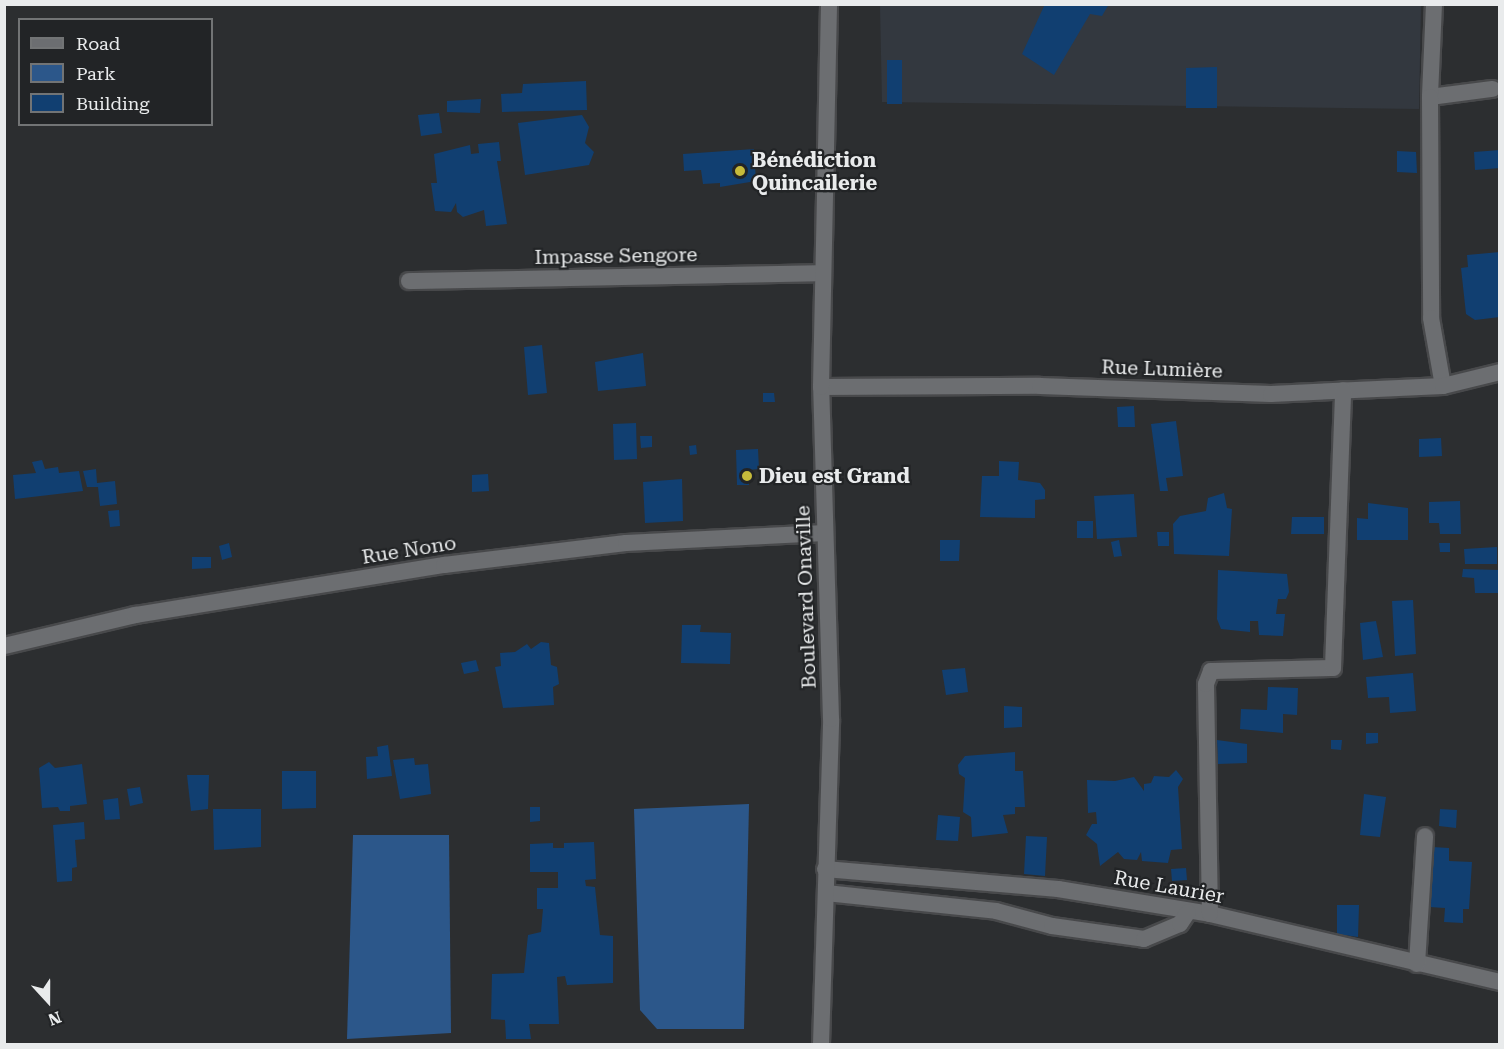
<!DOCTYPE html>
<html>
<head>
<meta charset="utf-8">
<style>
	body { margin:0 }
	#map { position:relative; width:1504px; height:1049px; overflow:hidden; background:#2c2e30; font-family:"Roboto Serif",serif }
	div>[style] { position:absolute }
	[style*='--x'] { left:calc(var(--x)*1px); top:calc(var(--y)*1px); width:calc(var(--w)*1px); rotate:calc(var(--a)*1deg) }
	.built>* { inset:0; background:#33383f }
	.green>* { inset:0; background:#2c578a }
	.building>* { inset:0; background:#113f71 }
	.roads { filter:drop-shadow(2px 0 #48494b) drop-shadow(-2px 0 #48494b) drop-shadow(0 2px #48494b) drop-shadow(0 -2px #48494b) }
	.service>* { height:16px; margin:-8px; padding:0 8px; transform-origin:8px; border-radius:8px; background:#6c6e71 }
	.minor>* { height:16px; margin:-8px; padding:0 8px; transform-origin:8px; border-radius:8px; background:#6c6e71 }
	.tertiary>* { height:16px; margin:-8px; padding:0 8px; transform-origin:8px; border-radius:8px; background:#6c6e71 }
	.dots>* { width:16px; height:16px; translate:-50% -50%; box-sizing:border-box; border:3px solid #222426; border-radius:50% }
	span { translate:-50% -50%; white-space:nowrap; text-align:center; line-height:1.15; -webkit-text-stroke:4.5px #222426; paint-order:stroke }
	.poi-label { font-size:20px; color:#e9ebec; font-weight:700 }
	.left { translate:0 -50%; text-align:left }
	.street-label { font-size:20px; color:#e9ebec }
	.frame { position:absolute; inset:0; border:6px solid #e9ebec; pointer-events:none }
	.legend { position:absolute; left:18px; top:18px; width:195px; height:108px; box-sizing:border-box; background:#222426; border:2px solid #727475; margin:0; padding:8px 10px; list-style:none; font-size:18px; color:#e9ebec }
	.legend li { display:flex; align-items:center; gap:12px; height:30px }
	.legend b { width:30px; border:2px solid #727475 }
	.north { position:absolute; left:18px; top:971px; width:60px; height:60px; -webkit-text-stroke:4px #222426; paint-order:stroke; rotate:159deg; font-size:16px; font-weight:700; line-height:24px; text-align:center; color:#e9ebec }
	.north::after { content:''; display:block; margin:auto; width:21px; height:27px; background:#e9ebec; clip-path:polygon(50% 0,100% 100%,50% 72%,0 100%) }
</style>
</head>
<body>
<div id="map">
	<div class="built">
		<div style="clip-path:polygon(880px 5px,1421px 5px,1419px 109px,882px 102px)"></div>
	</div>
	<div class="green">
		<div style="clip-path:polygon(749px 804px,744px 1029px,657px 1029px,640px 1010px,634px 809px)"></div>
		<div style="clip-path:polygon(353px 835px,449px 835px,451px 1033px,347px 1039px)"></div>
	</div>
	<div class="building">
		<div style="clip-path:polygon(1045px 4px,1109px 4px,1102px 16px,1090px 14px,1054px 75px,1022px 54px)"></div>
		<div style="clip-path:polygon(887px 60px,902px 60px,902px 104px,887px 104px)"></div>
		<div style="clip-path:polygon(1217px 67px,1217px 108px,1186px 108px,1186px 68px)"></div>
		<div style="clip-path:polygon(586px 81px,587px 110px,502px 112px,501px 94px,522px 93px,523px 84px)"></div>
		<div style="clip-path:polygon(481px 99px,480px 113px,447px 112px,447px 101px)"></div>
		<div style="clip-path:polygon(439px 113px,442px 133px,421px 136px,418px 115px)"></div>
		<div style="clip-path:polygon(582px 115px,589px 127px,585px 143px,594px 152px,589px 165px,525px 175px,518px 123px)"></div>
		<div style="clip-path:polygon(499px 142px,501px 161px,497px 161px,507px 224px,486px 226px,484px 210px,463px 217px,457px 212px,456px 203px,451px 212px,435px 211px,431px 183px,437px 183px,434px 154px,470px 145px,471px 154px,479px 153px,478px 144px)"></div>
		<div style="clip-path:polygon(754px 149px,756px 181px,720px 187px,720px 183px,703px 184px,701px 170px,684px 171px,683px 154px)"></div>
		<div style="clip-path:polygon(1500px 150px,1500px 168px,1475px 170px,1474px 152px)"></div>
		<div style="clip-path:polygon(1397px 151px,1416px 152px,1417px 173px,1397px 172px)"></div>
		<div style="clip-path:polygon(1500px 252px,1500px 317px,1475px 320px,1466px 314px,1461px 268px,1468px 267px,1467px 255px)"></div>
		<div style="clip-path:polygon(542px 345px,547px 393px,528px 395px,524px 347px)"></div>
		<div style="clip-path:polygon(643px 353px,646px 386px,598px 391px,595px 362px)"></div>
		<div style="clip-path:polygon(763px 393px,774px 393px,775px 402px,763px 402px)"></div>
		<div style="clip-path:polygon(1134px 406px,1135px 427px,1118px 427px,1117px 407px)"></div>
		<div style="clip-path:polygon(1176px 421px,1183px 476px,1166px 478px,1168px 491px,1160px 491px,1151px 424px)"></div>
		<div style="clip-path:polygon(636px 423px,637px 459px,614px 460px,613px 424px)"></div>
		<div style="clip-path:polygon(640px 436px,652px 436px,652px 447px,641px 448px)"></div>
		<div style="clip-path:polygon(1441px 438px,1442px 456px,1419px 457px,1419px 439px)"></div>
		<div style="clip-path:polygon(696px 445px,697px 454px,690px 455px,689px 446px)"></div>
		<div style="clip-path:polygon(758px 449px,759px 469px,749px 470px,749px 485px,737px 485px,736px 450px)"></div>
		<div style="clip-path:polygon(42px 460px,45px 469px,58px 467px,59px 473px,79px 471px,83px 491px,15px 499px,13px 475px,36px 473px,32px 462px)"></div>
		<div style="clip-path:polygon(999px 461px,1019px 462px,1018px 480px,1040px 483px,1045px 490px,1045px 499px,1035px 500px,1035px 518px,980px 517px,982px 476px,999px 476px)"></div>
		<div style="clip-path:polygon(96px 469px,97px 483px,115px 481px,117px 504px,100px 506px,98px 487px,87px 487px,83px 471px)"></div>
		<div style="clip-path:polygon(488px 474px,489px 491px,472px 492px,472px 475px)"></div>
		<div style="clip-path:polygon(682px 479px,683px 521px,645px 523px,643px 482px)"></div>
		<div style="clip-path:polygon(1224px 493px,1227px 508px,1232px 509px,1229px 556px,1174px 554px,1173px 524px,1180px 516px,1206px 511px,1208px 498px)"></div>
		<div style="clip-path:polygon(1134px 494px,1137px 537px,1097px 539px,1094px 496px)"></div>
		<div style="clip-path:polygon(1460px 501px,1461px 534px,1440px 534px,1439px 523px,1429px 523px,1429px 502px)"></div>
		<div style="clip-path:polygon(1368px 503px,1408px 508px,1408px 540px,1357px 540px,1357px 518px,1368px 519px)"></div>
		<div style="clip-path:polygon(119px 510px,120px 526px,110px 527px,108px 511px)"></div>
		<div style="clip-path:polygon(1292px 517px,1324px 517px,1324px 534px,1291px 534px)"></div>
		<div style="clip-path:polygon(1077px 521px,1093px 521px,1093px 538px,1077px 538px)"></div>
		<div style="clip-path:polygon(1157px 532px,1169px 532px,1169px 546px,1158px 546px)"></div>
		<div style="clip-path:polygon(940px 540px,960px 540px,959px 561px,940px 561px)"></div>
		<div style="clip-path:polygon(1119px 540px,1122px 556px,1114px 557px,1111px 542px)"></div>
		<div style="clip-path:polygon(229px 543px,232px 557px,222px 560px,219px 546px)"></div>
		<div style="clip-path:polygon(1439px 543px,1450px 543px,1450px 552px,1440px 552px)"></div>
		<div style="clip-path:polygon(1497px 547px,1497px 564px,1465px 564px,1464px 549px)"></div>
		<div style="clip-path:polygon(192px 557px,211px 557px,211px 568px,192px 569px)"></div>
		<div style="clip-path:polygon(1463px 569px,1500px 570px,1500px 593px,1475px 593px,1474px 578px,1462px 577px)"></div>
		<div style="clip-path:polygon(1218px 570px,1287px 574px,1289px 592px,1286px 599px,1278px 599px,1276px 614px,1285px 614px,1283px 636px,1259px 635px,1258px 621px,1250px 621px,1250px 632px,1221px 629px,1217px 619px)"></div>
		<div style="clip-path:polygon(1413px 600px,1416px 654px,1395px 656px,1392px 601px)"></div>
		<div style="clip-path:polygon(1376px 621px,1383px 657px,1363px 660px,1360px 623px)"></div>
		<div style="clip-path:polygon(682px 625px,701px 625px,700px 632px,731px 633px,730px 664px,681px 663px)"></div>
		<div style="clip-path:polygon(541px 642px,549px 643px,551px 665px,557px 667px,559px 684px,553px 687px,554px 705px,503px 708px,495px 667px,501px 666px,500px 653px,515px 652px,527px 644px,531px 649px)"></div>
		<div style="clip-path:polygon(476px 660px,479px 671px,464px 674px,461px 663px)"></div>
		<div style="clip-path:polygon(965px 668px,968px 692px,946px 695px,942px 670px)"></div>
		<div style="clip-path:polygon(1413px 673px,1416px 711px,1390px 713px,1389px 697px,1368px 698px,1366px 677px)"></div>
		<div style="clip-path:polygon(1268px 687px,1298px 688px,1297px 715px,1283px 714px,1283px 733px,1240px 729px,1241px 709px,1267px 710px)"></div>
		<div style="clip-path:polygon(1004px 706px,1022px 707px,1022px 727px,1004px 728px)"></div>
		<div style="clip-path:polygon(1366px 733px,1378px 733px,1378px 743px,1366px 744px)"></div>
		<div style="clip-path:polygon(1217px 740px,1247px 744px,1247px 763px,1218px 764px)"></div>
		<div style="clip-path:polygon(1331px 740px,1342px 740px,1341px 750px,1331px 749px)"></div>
		<div style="clip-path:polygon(388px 745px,392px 776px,367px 779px,366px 757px,378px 756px,377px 747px)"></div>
		<div style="clip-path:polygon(1015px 752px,1015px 771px,1023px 771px,1025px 807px,1015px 807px,1015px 814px,1003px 815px,1008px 833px,972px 837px,971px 817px,963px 812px,965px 778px,959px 774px,958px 765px,965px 756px)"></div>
		<div style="clip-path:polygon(414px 758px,415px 765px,428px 764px,431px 794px,400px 799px,393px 760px)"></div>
		<div style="clip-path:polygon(49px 762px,55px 768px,82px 764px,87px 804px,70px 806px,70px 811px,60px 811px,58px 807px,42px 808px,39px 768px)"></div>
		<div style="clip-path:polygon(1176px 770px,1183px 779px,1178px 787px,1182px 849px,1171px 850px,1168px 863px,1142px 861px,1141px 852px,1137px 860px,1124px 859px,1118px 852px,1100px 866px,1097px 844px,1086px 835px,1092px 824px,1097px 824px,1096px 812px,1088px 813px,1087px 780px,1115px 781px,1134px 777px,1144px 791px,1144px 784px,1151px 783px,1154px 776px,1169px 777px)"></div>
		<div style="clip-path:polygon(282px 771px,316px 771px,316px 808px,282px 809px)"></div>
		<div style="clip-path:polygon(187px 775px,209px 775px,208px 809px,191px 811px)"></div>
		<div style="clip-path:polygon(140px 787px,143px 803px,130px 806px,127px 789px)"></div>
		<div style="clip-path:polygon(1364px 794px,1386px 797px,1380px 837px,1360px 835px)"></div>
		<div style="clip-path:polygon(118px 798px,120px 819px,105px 820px,103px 800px)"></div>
		<div style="clip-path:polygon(530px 807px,540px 807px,540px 821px,530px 822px)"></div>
		<div style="clip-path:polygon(213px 809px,261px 809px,261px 847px,214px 850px)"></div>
		<div style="clip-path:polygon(1440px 809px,1457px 810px,1456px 828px,1439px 826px)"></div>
		<div style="clip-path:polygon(938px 815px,960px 817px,958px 841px,936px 840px)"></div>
		<div style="clip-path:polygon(84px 822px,85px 839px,75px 840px,77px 867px,72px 868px,72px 881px,57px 882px,53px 825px)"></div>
		<div style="clip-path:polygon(1026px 836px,1047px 837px,1045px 876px,1024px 874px)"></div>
		<div style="clip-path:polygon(594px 842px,596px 879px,585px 880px,586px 886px,595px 887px,600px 935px,613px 936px,613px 983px,567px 985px,565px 976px,557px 977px,559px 1024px,529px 1024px,531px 1039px,506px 1039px,505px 1020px,491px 1019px,492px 974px,524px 973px,528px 935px,541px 932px,543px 909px,537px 909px,537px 888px,558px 888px,558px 872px,530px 872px,530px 844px,553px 843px,553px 848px,564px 848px,564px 843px)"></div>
		<div style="clip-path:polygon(1432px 847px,1449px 848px,1449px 861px,1472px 862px,1469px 909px,1463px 909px,1463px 923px,1444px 922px,1445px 908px,1429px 907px)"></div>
		<div style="clip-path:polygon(1186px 868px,1187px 880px,1172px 881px,1171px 869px)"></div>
		<div style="clip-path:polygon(1337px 905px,1359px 905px,1358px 937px,1337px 934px)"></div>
	</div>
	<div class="roads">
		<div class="service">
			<div style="--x:1430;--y:97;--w:63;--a:-7.4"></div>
		</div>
		<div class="minor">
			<div style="--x:1434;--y:4;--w:93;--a:92.5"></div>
			<div style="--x:1430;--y:97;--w:221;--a:89.7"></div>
			<div style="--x:1431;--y:318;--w:69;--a:80"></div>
			<div style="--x:409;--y:281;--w:414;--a:-1.1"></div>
			<div style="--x:821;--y:387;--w:219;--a:-0.3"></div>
			<div style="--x:1040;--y:386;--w:231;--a:2"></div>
			<div style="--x:1271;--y:394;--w:172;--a:-2.7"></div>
			<div style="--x:1443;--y:386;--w:59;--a:-13.8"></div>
			<div style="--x:4;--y:646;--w:135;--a:-13.3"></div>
			<div style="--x:135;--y:615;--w:313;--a:-9.2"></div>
			<div style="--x:444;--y:565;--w:183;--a:-6.9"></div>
			<div style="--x:626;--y:543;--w:199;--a:-2.9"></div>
			<div style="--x:825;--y:869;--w:234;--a:4.9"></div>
			<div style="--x:1058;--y:889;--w:154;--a:9.3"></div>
			<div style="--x:1210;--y:914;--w:298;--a:13.2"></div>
			<div style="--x:826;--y:893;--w:171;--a:6"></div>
			<div style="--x:996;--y:911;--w:58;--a:15"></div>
			<div style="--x:1052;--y:926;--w:93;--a:8"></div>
			<div style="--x:1144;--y:939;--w:39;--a:-23"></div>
			<div style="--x:1180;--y:924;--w:14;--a:-56"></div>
			<div style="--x:1210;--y:914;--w:230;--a:-91"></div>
			<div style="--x:1206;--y:684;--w:14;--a:-69"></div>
			<div style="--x:1211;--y:671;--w:122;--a:-1.4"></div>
			<div style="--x:1333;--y:668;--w:278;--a:-87.9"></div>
			<div style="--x:1417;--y:964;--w:128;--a:-86.4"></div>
		</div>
		<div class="tertiary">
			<div style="--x:821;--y:1044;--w:325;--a:-88.2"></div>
			<div style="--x:831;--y:719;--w:332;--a:-91.7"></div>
			<div style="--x:821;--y:387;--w:383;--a:-88.8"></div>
		</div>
	</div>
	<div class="dots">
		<div style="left:740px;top:171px;background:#c7bb3b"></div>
		<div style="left:747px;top:476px;background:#c7bb3b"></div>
	</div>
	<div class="poi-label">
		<span class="left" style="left:752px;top:172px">Bénédiction<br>Quincailerie</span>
		<span class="left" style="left:759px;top:476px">Dieu est Grand</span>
	</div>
	<div class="street-label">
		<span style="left:616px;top:256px;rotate:-1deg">Impasse Sengore</span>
		<span style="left:1162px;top:369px;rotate:2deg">Rue Lumière</span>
		<span style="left:409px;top:550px;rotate:-9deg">Rue Nono</span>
		<span style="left:806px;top:597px;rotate:-92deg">Boulevard Onaville</span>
		<span style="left:1169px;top:887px;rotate:10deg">Rue Laurier</span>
	</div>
	<div class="frame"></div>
	<ul class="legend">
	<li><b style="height:8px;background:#6c6e71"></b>Road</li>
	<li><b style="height:16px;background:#2c578a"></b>Park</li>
	<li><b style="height:16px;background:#113f71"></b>Building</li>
	</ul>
	<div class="north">N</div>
</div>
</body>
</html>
